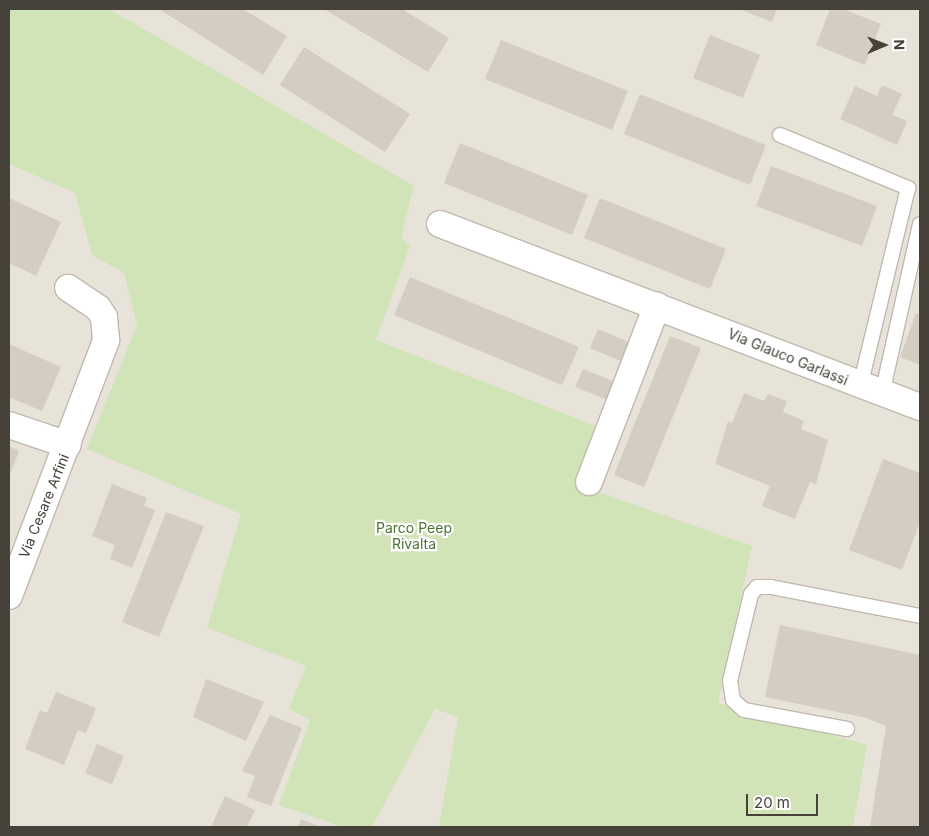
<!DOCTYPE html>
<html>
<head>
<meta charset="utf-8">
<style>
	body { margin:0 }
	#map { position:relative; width:929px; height:836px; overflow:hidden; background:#f4f1eb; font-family:Inter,sans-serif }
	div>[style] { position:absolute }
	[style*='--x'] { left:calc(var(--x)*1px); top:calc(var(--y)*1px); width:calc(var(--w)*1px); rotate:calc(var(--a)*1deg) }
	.residential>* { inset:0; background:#e7e3d9 }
	.green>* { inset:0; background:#d0e4b8 }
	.building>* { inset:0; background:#d4cdc1 }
	.roads { filter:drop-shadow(1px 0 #bfb9ae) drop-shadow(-1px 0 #bfb9ae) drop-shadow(0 1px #bfb9ae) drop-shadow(0 -1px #bfb9ae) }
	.service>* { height:14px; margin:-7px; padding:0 7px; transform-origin:7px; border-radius:7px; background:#fff }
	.minor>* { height:26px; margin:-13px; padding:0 13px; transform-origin:13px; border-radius:13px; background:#fff }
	span { translate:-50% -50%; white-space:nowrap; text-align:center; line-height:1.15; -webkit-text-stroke:4.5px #fff; paint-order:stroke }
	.street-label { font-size:14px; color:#474239 }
	.park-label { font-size:14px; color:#4b7431 }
	.frame { position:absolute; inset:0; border:10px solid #474239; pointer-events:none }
	.north { position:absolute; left:859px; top:20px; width:50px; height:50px; -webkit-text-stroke:4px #fff; paint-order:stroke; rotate:89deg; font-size:14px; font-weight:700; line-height:20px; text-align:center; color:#474239 }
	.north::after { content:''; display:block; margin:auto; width:18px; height:22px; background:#474239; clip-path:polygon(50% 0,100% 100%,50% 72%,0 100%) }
	.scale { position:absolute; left:746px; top:794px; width:72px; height:22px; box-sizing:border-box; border:2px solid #474239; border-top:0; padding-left:6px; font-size:15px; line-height:18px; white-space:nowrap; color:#474239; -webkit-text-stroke:4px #fff; paint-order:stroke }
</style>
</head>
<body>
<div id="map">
	<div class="residential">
		<div style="clip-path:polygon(9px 9px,920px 9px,920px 827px,9px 827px)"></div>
	</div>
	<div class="green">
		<div style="clip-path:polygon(9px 9px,109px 9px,414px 186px,401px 237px,410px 246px,376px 340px,599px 427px,575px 484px,752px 546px,718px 703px,867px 745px,853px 827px,439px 827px,458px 717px,435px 709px,372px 827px,343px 827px,279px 805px,310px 720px,289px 709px,306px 666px,207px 628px,241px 514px,87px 449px,137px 325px,124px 273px,92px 255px,75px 193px,9px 164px)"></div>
	</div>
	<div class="building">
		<div style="clip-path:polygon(159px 9px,243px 9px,287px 36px,263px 75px)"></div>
		<div style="clip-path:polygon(324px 9px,402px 9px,449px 38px,428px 72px)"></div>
		<div style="clip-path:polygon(739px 9px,777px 9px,772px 22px)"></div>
		<div style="clip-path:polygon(830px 9px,843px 9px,881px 24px,865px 65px,816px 45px)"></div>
		<div style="clip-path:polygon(710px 35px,760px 55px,743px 98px,693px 78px)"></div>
		<div style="clip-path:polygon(501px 40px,628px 91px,612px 130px,485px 79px)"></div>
		<div style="clip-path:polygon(304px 47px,410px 114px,385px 152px,280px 85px)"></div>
		<div style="clip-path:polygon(882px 85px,902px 94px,892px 115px,907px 121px,897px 145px,840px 119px,855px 86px,877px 96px)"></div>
		<div style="clip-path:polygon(640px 94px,766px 145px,750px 185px,624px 134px)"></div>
		<div style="clip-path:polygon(460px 143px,588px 195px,572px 235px,444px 183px)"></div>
		<div style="clip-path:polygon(771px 166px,877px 206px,862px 246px,756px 206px)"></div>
		<div style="clip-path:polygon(9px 198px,61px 222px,36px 276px,9px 263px)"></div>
		<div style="clip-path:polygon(600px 198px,726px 249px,710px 289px,584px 238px)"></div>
		<div style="clip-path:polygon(410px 277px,579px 347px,562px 385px,394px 315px)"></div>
		<div style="clip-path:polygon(916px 313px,920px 315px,920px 365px,900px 357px)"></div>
		<div style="clip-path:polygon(598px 329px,631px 343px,623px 362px,590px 348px)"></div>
		<div style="clip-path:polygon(670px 336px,701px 348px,644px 487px,614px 475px)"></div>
		<div style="clip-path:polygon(9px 344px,61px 367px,42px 411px,9px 397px)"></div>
		<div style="clip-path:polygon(583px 369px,615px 382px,608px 400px,575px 387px)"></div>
		<div style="clip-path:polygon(744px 393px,764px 401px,768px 394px,787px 401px,783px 412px,804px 421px,801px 429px,828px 440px,816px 484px,810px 482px,795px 519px,762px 506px,770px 486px,715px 464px,728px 421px,732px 423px)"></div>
		<div style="clip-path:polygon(9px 446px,19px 451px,9px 477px)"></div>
		<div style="clip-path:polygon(883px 459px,920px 473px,920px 522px,902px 570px,849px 550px)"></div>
		<div style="clip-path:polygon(112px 484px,147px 498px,144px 506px,155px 510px,132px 568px,110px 559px,115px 545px,92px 536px)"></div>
		<div style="clip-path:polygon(166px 512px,204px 526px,159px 637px,122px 622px)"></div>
		<div style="clip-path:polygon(780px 625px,920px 655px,920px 827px,870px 827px,886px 726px,867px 718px,765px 697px)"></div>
		<div style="clip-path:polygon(206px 679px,264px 702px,246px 741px,193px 717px)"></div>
		<div style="clip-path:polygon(56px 692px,96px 708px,86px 733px,78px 730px,64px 765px,25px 749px,40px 710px,47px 713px)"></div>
		<div style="clip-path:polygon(270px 715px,302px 728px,271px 806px,247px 797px,255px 776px,242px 771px)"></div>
		<div style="clip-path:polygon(97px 744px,124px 756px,112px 784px,85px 773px)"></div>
		<div style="clip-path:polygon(225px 796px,255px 810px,247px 827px,211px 827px)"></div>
		<div style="clip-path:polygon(301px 819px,321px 827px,298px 827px)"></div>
	</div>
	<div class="roads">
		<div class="service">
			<div style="--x:780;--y:135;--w:139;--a:22.5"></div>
			<div style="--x:908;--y:188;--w:204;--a:103.6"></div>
			<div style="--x:882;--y:394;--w:174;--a:-77.4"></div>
			<div style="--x:847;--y:729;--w:105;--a:-169.5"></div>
			<div style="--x:744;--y:710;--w:15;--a:-138"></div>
			<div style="--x:733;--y:700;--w:19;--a:-99"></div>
			<div style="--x:730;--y:681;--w:89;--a:-76.4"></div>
			<div style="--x:751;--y:594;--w:9;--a:-49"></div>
			<div style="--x:757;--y:587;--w:14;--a:0"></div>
			<div style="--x:771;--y:587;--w:152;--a:11"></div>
		</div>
		<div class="minor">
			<div style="--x:440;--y:224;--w:514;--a:20.87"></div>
			<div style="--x:9;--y:425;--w:62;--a:18.7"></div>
			<div style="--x:589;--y:482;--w:189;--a:-68.9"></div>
			<div style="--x:9;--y:596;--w:274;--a:-69.2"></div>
			<div style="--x:106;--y:340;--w:23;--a:-95"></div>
			<div style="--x:104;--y:317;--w:11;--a:-124"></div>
			<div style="--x:98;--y:308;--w:36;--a:-146"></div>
		</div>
	</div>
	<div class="street-label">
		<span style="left:788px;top:357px;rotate:22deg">Via Glauco Garlassi</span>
		<span style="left:44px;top:506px;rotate:-68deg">Via Cesare Arfini</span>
	</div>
	<div class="park-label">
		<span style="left:414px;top:536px">Parco Peep<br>Rivalta</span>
	</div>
	<div class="frame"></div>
	<div class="north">N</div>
	<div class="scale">20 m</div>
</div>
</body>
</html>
